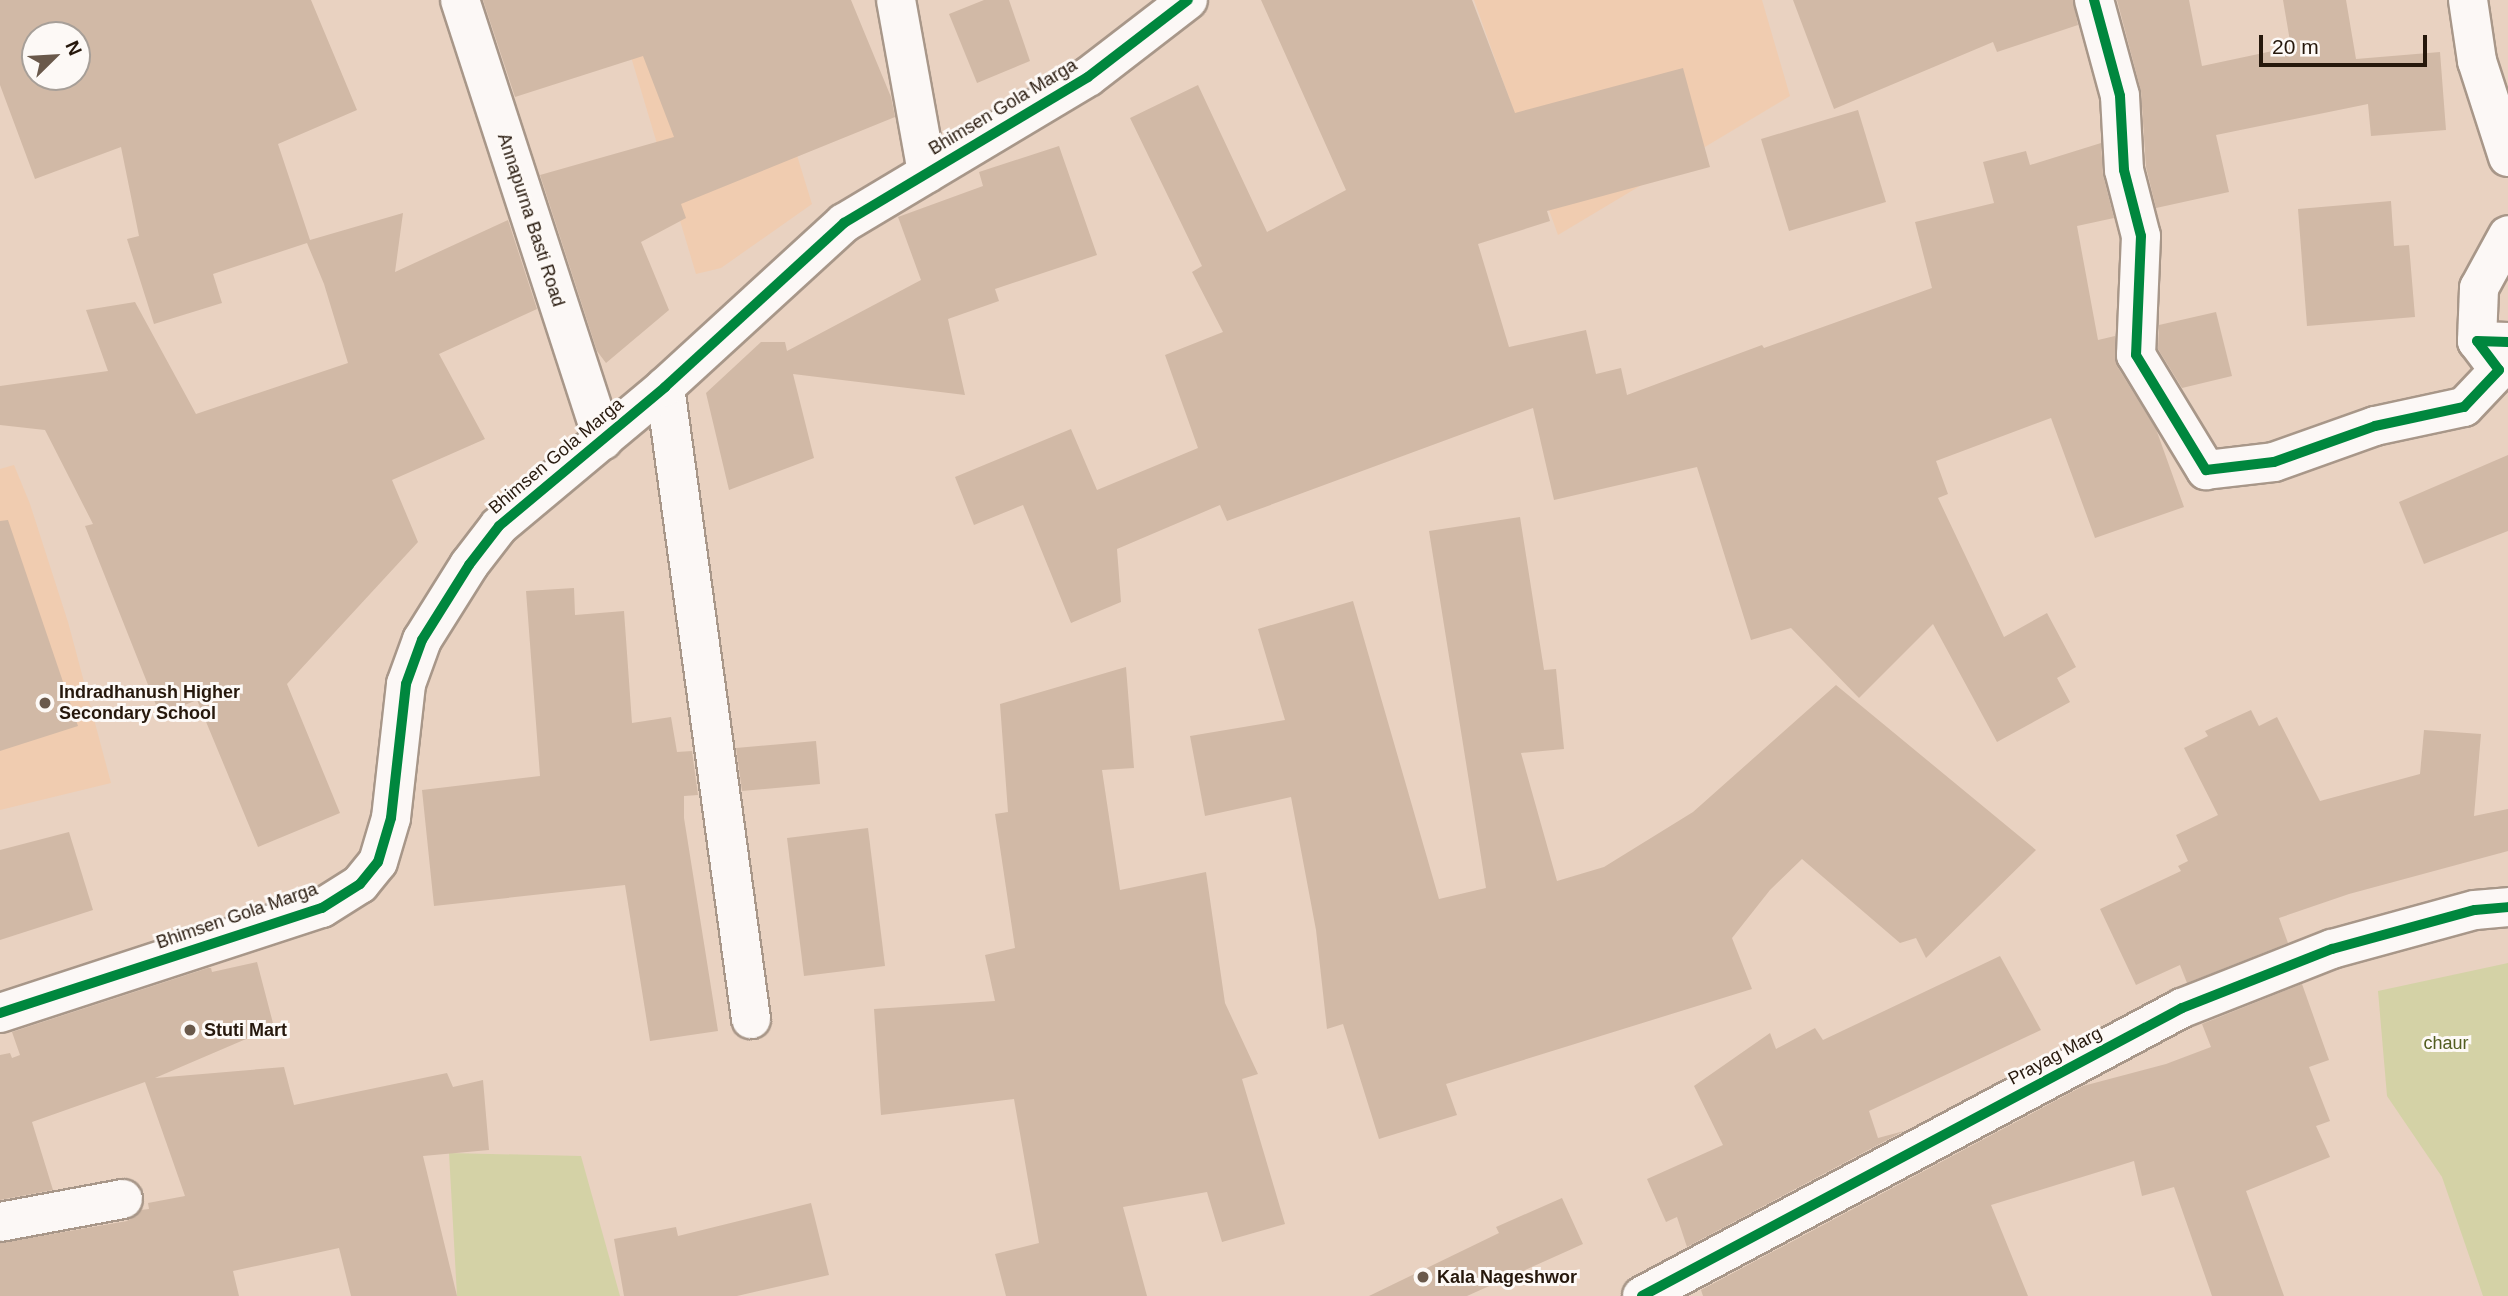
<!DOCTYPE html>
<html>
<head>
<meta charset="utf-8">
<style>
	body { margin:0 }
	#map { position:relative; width:2508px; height:1296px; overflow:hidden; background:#e9d2c1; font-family:Arial,sans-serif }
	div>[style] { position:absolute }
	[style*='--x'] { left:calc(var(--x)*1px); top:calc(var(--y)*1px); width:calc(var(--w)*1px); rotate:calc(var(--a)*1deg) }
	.built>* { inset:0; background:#f0ccb0 }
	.green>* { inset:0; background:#d4d2a6 }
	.building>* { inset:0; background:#d1b9a6 }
	.roads { filter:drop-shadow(2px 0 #a89789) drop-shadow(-2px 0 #a89789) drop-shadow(0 2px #a89789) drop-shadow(0 -2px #a89789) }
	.street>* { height:38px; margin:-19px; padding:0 19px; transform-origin:19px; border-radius:19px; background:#fcf8f6 }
	.cycleway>* { height:10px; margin:-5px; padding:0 5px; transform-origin:5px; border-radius:5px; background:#00873e }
	.dots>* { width:19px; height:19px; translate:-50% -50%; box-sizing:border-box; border:4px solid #fdf9f6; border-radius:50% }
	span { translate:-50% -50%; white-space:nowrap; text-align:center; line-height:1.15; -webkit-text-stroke:6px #fdf9f6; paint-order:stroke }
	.street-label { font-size:18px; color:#26180c }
	.poi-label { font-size:18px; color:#26180c; font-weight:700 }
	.left { translate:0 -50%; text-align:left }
	.park-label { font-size:18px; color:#525d20 }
	.north { position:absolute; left:21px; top:21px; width:70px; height:70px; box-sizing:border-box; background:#fdf9f6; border:2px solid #a79f98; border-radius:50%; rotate:66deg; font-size:19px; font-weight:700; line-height:28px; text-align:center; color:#26180c }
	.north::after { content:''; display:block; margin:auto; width:24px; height:32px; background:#6a594b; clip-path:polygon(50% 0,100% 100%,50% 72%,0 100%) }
	.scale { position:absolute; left:2259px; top:35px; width:168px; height:32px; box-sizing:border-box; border:4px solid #26180c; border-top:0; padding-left:9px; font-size:21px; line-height:24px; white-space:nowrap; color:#26180c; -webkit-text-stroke:5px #fdf9f6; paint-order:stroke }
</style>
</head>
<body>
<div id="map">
	<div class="built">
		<div style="clip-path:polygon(614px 0,749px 0,812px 204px,721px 268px,696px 274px)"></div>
		<div style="clip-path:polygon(1474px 0,1762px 0,1790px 96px,1558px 235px)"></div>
		<div style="clip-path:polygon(14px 465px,30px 504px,68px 622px,111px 783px,0 810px,0 469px)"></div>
	</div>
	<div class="green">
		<div style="clip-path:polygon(2508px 963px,2508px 1296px,2483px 1296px,2442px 1177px,2387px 1096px,2378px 991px)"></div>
		<div style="clip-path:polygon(449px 1153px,581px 1156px,620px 1296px,457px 1296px)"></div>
	</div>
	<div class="building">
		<div style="clip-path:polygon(evenodd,0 0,311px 0,357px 110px,278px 144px,310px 240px,403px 213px,395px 272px,508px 220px,537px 309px,439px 354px,485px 439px,392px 480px,418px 542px,287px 684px,340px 813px,258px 847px,197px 700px,160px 715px,85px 526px,93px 524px,45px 430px,0 425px,0 386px,108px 371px,86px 310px,135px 302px,196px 414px,348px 363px,324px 284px,307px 243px,213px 274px,222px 303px,154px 324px,127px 239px,139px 236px,121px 147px,35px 179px,0 85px,0 0,35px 35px,77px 35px,77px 77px,35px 77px,35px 35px)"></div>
		<div style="clip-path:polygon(483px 0,851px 0,891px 97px,895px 117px,681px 204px,686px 218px,641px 242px,669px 310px,606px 363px,597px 351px,540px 175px,674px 137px,643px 56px,515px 97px)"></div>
		<div style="clip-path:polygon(984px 0,1009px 0,1030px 61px,977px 83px,949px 14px)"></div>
		<div style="clip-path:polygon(1261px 0,1472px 0,1515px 113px,1683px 68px,1710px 167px,1547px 211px,1550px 221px,1478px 244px,1509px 347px,1586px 330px,1596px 374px,1621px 368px,1627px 395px,1762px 345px,1764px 348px,1932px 288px,1915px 222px,1994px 203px,1983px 162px,2026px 151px,2030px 165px,2101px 143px,2103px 175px,2114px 218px,2077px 226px,2098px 340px,2115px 336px,2117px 366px,2156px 429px,2184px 507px,2095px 538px,2051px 418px,1936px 461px,1948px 494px,1938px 498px,2004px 637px,2047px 613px,2076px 667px,2057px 678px,2070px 702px,1997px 742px,1933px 624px,1859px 698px,1791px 628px,1751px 640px,1697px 467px,1554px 500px,1533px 408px,1227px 521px,1220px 505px,1117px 549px,1121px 602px,1071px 623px,1023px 505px,974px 525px,955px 477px,1071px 429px,1097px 490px,1198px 448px,1165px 355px,1223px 332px,1192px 272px,1202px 266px,1130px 118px,1198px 85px,1267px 232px,1346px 190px)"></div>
		<div style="clip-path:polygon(1793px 0,2073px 0,2078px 25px,1997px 52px,1993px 42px,1834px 109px)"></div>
		<div style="clip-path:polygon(2117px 0,2189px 0,2202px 66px,2291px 47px,2283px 0,2346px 0,2356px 59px,2440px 52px,2446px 130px,2371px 136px,2368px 104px,2216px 135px,2229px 192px,2156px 208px,2146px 167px,2141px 91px)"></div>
		<div style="clip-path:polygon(1858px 110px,1886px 202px,1789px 231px,1761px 139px)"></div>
		<div style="clip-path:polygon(1059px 146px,1097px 255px,995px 289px,999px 301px,948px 319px,965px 395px,793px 374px,814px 458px,729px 490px,706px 393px,761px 342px,785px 342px,787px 351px,921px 280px,898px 217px,983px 186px,979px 172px)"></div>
		<div style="clip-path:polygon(2391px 201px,2394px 246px,2409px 245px,2415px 317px,2307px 326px,2298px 209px)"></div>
		<div style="clip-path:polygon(2216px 312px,2232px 376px,2182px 388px,2158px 349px,2159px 325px)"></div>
		<div style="clip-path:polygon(2508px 455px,2508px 531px,2424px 564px,2399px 502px)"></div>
		<div style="clip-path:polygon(1520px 517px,1544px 670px,1556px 669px,1564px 749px,1521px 753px,1557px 881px,1604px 867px,1693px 812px,1836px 685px,2036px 850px,1926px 958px,1916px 938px,1900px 943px,1802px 859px,1770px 890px,1732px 938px,1752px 989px,1446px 1084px,1457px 1115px,1379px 1139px,1343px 1024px,1327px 1029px,1316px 930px,1291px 797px,1205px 816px,1190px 736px,1285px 720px,1258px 629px,1353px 601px,1439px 899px,1486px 888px,1429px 531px)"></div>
		<div style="clip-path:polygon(8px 520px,78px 726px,0 751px,0 521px)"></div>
		<div style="clip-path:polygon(574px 588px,575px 615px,624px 611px,632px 723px,671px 717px,677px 752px,692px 751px,698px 795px,684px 796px,684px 818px,718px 1031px,650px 1041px,625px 885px,434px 906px,422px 790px,540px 776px,526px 591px)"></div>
		<div style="clip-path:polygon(1126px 667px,1134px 768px,1102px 770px,1120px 890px,1206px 872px,1225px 1003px,1258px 1074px,1242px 1079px,1285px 1224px,1222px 1242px,1207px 1192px,1123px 1207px,1147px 1296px,1006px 1296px,995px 1254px,1039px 1243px,1014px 1099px,881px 1115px,874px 1009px,995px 1001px,985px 955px,1015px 948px,995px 814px,1008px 812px,1000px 704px)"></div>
		<div style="clip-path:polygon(2251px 710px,2259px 726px,2277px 717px,2320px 801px,2420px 774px,2424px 730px,2481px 734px,2474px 816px,2508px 809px,2508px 851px,2349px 894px,2279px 918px,2288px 943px,2187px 983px,2180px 965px,2136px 985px,2100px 909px,2181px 871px,2178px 866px,2188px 861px,2176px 835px,2218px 815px,2184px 748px,2208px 736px,2205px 731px)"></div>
		<div style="clip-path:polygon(816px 741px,820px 784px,742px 791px,736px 748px)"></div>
		<div style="clip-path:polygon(868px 828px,885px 966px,804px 976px,787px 838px)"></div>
		<div style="clip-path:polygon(69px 832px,93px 910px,0 940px,0 850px)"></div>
		<div style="clip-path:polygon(2000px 956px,2041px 1030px,1869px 1111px,1878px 1138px,1904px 1131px,1687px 1247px,1677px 1217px,1666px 1222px,1647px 1179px,1723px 1145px,1694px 1086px,1770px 1033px,1776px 1049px,1815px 1028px,1823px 1040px)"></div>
		<div style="clip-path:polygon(257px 962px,274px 1027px,155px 1078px,284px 1067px,294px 1105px,447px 1073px,453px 1087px,483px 1080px,489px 1150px,423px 1156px,457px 1296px,351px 1296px,339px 1248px,233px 1271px,239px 1296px,0 1296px,0 1243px,127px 1221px,141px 1210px,149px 1209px,148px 1203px,185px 1196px,145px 1082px,32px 1122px,53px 1190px,0 1200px,0 1055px,10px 1053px,12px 1058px,20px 1055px,12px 1032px,208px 968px,211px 968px,212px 972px)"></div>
		<div style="clip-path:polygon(2302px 984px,2329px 1060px,2309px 1067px,2330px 1121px,2316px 1126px,2330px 1157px,2246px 1191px,2284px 1296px,2212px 1296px,2174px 1187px,2142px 1196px,2134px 1161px,1991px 1205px,2028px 1296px,1703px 1296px,1701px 1290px,2083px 1086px,2166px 1064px,2211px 1047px,2202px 1024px)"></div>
		<div style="clip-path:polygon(1562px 1198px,1583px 1244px,1467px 1296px,1369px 1296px,1499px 1233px,1496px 1227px)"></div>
		<div style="clip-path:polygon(811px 1203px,829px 1275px,737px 1296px,624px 1296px,614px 1239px,676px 1227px,678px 1236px)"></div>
	</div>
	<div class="roads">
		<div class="street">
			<div style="--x:460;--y:0;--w:463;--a:72"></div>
			<div style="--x:896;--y:0;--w:176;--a:79.8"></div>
			<div style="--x:2094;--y:0;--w:99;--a:74.8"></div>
			<div style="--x:2120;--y:96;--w:74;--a:86.9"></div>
			<div style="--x:2124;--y:170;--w:68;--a:75.6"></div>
			<div style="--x:2141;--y:236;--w:119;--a:92.4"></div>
			<div style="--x:2136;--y:355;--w:135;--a:58.7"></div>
			<div style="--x:2206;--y:470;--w:68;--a:-6.7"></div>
			<div style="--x:2274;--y:462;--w:107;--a:-19.6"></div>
			<div style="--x:2375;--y:426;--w:91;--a:-12.1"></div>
			<div style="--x:2464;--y:407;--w:51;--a:-46.6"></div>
			<div style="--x:2499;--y:370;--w:36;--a:-127"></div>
			<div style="--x:2477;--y:341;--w:31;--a:2"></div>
			<div style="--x:2468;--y:0;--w:62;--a:81.6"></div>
			<div style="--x:2477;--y:61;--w:101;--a:72.1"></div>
			<div style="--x:2477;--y:341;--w:53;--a:-87.8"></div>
			<div style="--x:2479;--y:288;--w:60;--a:-61.3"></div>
			<div style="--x:665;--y:387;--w:638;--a:82.25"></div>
			<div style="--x:0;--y:1013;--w:339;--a:-18.1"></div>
			<div style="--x:322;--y:908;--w:45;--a:-32.3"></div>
			<div style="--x:360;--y:884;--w:28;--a:-51"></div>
			<div style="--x:378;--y:862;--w:46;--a:-73.5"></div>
			<div style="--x:391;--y:818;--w:135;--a:-83.6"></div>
			<div style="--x:406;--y:684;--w:47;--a:-70"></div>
			<div style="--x:422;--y:640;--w:89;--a:-57.9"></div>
			<div style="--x:469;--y:565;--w:49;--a:-52.4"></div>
			<div style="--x:499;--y:526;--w:217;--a:-39.9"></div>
			<div style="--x:665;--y:387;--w:243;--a:-42.5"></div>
			<div style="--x:844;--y:223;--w:284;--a:-30.9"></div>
			<div style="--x:1088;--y:77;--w:126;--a:-37.6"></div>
			<div style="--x:0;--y:1222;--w:125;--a:-10.6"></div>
			<div style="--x:1642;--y:1296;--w:612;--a:-28.07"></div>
			<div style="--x:2182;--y:1008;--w:161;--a:-21.5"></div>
			<div style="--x:2332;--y:949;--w:148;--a:-15.3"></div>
			<div style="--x:2475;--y:910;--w:33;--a:-5"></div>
		</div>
	</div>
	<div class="cycleway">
		<div style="--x:2094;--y:0;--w:99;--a:74.8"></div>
		<div style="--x:2120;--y:96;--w:74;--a:86.9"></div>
		<div style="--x:2124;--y:170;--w:68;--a:75.6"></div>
		<div style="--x:2141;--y:236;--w:119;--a:92.4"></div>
		<div style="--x:2136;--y:355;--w:135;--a:58.7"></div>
		<div style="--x:2206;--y:470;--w:68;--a:-6.7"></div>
		<div style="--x:2274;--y:462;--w:107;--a:-19.6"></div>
		<div style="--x:2375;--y:426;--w:91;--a:-12.1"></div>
		<div style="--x:2464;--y:407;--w:51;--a:-46.6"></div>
		<div style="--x:2499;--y:370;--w:36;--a:-127"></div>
		<div style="--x:2477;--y:341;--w:31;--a:2"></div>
		<div style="--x:0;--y:1013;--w:339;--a:-18.1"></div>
		<div style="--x:322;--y:908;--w:45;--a:-32.3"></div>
		<div style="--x:360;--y:884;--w:28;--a:-51"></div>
		<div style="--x:378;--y:862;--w:46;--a:-73.5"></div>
		<div style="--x:391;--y:818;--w:135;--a:-83.6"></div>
		<div style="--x:406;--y:684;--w:47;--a:-70"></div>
		<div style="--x:422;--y:640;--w:89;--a:-57.9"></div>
		<div style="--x:469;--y:565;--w:49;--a:-52.4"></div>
		<div style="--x:499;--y:526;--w:217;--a:-39.9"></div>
		<div style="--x:665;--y:387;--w:243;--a:-42.5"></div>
		<div style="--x:844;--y:223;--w:284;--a:-30.9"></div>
		<div style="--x:1088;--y:77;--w:126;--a:-37.6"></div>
		<div style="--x:1642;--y:1296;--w:612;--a:-28.07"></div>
		<div style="--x:2182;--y:1008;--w:161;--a:-21.5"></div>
		<div style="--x:2332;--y:949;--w:148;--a:-15.3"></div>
		<div style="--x:2475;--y:910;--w:33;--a:-5"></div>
	</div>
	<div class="dots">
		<div style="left:45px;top:703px;background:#6a594b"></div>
		<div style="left:190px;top:1030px;background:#6a594b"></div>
		<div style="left:1423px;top:1277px;background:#6a594b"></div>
	</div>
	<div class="street-label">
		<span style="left:1003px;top:107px;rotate:-31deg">Bhimsen Gola Marga</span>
		<span style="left:531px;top:220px;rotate:72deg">Annapurna Basti Road</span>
		<span style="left:556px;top:456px;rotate:-40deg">Bhimsen Gola Marga</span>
		<span style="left:237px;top:916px;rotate:-19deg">Bhimsen Gola Marga</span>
		<span style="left:2055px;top:1056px;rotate:-28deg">Prayag Marg</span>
	</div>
	<div class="poi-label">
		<span class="left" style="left:59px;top:703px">Indradhanush Higher<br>Secondary School</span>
		<span class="left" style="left:204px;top:1030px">Stuti Mart</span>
		<span class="left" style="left:1437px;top:1277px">Kala Nageshwor</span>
	</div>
	<div class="park-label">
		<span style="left:2446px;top:1043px">chaur</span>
	</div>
	<div class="north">N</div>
	<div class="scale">20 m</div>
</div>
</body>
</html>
